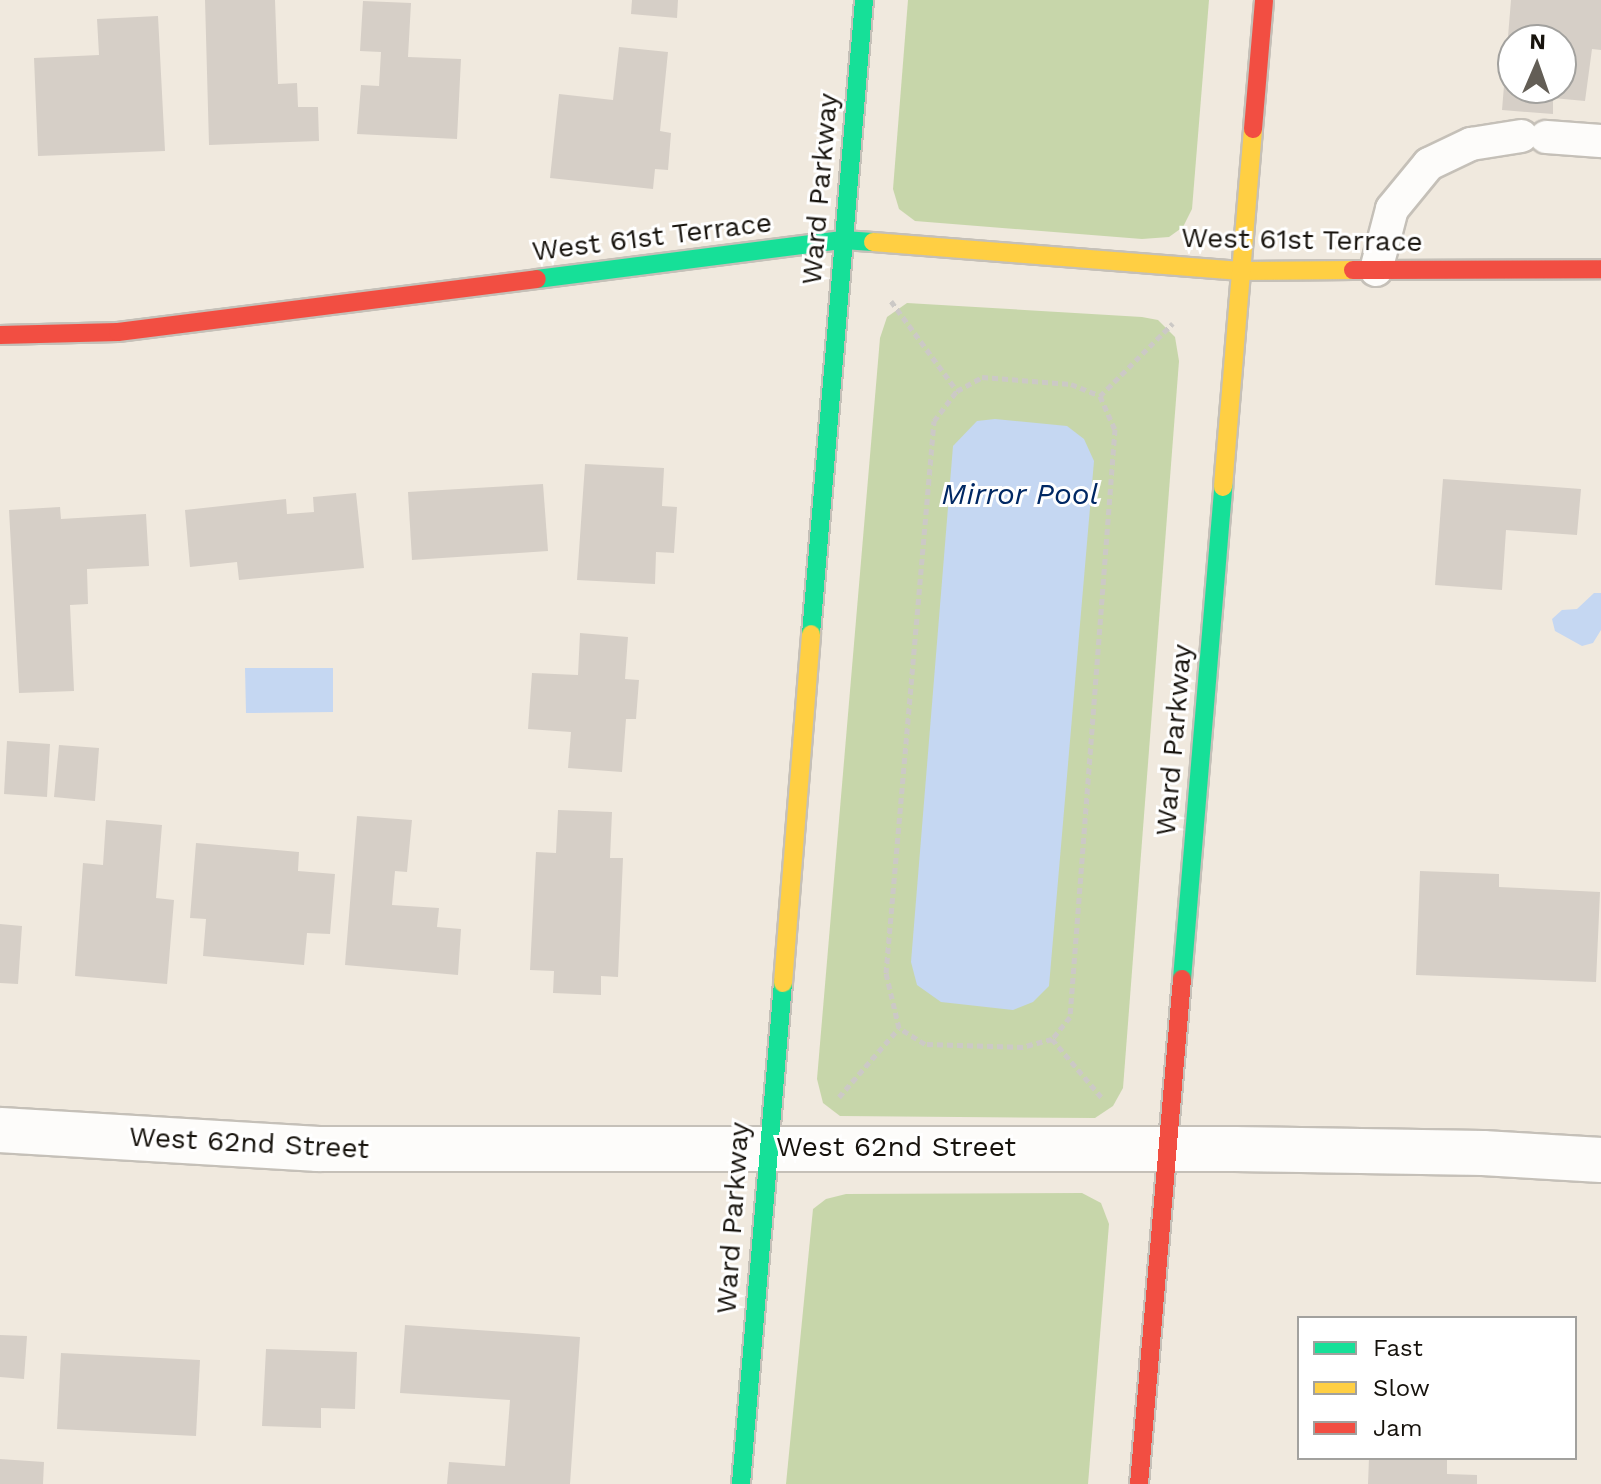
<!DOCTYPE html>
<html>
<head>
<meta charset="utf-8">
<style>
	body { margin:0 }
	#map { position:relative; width:1601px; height:1484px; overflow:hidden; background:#f0e9de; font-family:"Work Sans",sans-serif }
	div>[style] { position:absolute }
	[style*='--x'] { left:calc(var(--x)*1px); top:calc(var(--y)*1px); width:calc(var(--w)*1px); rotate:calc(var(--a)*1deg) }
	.green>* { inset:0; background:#c7d6aa }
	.water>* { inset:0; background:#c5d7f2 }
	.building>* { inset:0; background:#d6cfc7 }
	.path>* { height:5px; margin-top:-2.5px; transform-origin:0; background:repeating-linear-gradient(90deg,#ccc9c6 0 6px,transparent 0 10px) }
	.roads { filter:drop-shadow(2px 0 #c5c0b8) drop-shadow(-2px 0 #c5c0b8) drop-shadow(0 2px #c5c0b8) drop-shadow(0 -2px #c5c0b8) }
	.lane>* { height:32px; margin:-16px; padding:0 16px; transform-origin:16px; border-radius:16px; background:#fdfcfa }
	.street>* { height:44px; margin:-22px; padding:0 22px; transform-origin:22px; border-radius:22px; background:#fdfcfa }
	.fast>* { height:18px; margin:-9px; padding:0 9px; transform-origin:9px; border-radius:9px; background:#16e098 }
	.slow>* { height:18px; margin:-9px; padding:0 9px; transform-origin:9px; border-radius:9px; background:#ffcf43 }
	.jam>* { height:18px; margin:-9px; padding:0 9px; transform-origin:9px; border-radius:9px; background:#f24e42 }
	span { translate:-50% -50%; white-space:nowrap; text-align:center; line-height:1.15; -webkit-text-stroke:6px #fff; paint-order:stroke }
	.street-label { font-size:28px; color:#17130d }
	.water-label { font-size:30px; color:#002864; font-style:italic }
	.legend { position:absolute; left:1297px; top:1316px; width:280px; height:144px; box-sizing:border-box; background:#fff; border:2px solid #a2a19e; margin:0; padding:10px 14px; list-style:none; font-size:24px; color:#17130d }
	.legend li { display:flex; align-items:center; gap:16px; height:40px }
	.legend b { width:40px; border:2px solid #a2a19e }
	.north { position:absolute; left:1497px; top:24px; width:80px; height:80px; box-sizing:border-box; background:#fff; border:2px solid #a2a19e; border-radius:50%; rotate:2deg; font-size:22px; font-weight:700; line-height:32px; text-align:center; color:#17130d }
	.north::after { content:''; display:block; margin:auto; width:28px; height:36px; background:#635e56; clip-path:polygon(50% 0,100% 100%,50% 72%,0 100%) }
</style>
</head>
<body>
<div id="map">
	<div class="green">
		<div style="clip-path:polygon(908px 0,1209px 0,1192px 209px,1183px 227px,1169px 237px,1142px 239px,915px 221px,899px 209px,893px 189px)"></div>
		<div style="clip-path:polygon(907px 303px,1142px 317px,1158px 320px,1175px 337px,1179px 361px,1123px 1088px,1113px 1106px,1095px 1118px,840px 1116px,823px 1103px,817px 1079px,880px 338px,887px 317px)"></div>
		<div style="clip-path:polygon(1082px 1193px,1101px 1203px,1109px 1224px,1088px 1484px,786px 1484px,813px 1209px,826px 1199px,846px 1194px)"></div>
	</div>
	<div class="water">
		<div style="clip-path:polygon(995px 419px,1067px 426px,1084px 439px,1094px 461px,1049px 986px,1033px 1002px,1013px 1010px,941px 1002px,917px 985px,911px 962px,953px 446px,977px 421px)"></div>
		<div style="clip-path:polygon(1594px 593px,1601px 593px,1601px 630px,1593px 643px,1582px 646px,1555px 631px,1552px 619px,1562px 610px,1577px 609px)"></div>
		<div style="clip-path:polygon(245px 668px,333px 668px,333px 712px,246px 713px)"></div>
	</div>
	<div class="building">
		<div style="clip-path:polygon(205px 0,275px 0,278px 84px,297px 83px,298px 107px,318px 107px,319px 141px,209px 145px)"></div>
		<div style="clip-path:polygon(632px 0,678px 0,677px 18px,631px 14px)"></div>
		<div style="clip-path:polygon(evenodd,1511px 0,1601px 0,1601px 50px,1592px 49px,1585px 101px,1553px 98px,1553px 114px,1502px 110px,1511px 0,1513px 40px,1561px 40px,1561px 88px,1513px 88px,1513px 40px)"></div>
		<div style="clip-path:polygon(363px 1px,411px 3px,408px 57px,461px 59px,457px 139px,357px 134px,361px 85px,379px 86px,381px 52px,360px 51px)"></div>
		<div style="clip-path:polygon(158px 16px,165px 151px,38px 156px,34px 58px,99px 55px,97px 19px)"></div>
		<div style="clip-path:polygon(619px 47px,668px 52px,660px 131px,671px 133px,668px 170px,655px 169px,653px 189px,550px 178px,559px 94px,613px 100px)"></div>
		<div style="clip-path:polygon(585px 464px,664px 468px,662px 506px,677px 507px,674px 553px,656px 552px,655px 584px,577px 580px)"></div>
		<div style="clip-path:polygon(1443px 479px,1581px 489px,1577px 535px,1506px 530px,1502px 590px,1435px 585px)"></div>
		<div style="clip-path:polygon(543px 484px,548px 551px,412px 560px,408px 492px)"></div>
		<div style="clip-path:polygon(356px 493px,364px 568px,239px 580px,237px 562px,190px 567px,185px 510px,286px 499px,287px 514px,314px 512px,313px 497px)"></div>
		<div style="clip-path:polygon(60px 507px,61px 519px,146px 514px,149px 566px,87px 569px,88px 604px,70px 605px,74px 691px,19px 693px,9px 510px)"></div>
		<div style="clip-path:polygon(580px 633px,628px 637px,625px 679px,639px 680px,636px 719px,626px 719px,622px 772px,568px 768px,571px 732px,528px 729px,532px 673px,578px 675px)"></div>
		<div style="clip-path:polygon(7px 741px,50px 744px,47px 797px,4px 794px)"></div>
		<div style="clip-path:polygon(59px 745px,99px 748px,95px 801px,54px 797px)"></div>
		<div style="clip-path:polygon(558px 810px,612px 812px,610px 858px,623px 858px,618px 977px,601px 976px,601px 995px,553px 993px,554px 971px,530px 970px,536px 852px,556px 853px)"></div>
		<div style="clip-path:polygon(357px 816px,412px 820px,407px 872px,395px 871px,392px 905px,439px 908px,437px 927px,461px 929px,458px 975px,345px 965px)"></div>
		<div style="clip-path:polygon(106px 820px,162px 825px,156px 898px,174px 900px,167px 984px,75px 976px,83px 863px,103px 865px)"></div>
		<div style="clip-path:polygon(196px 843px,299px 852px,298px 871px,335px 874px,330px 934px,307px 933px,304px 965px,203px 956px,206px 919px,190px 918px)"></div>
		<div style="clip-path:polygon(1420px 871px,1499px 874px,1499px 887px,1600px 892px,1596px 982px,1416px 975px)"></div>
		<div style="clip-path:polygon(0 924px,22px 926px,18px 984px,0 983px)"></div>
		<div style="clip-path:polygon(405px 1325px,580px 1337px,570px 1484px,447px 1484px,449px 1462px,505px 1466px,510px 1400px,400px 1393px)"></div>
		<div style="clip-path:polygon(0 1335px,27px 1336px,24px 1379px,0 1377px)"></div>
		<div style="clip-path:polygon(266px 1349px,357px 1352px,355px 1409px,321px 1408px,321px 1428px,262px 1426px)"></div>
		<div style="clip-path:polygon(61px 1353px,200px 1360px,196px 1436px,57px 1429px)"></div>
		<div style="clip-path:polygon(1369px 1458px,1447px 1458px,1447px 1474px,1477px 1475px,1477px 1484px,1368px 1484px)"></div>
		<div style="clip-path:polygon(0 1459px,44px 1462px,43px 1484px,0 1484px)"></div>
	</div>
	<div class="path">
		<div style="--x:891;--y:301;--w:112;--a:53.7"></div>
		<div style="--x:957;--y:391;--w:29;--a:-29"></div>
		<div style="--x:982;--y:377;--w:89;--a:4.5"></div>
		<div style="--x:1071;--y:384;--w:31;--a:22"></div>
		<div style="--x:1100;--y:396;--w:36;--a:66"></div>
		<div style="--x:1115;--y:429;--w:590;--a:94.38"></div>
		<div style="--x:1070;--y:1017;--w:28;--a:129"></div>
		<div style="--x:1052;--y:1039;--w:30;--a:165"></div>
		<div style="--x:1023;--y:1047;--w:98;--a:-178.2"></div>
		<div style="--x:925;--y:1044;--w:31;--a:-148"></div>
		<div style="--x:899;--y:1028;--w:57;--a:-103.3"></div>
		<div style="--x:886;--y:973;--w:554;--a:-85.03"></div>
		<div style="--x:934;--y:421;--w:38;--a:-53"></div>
		<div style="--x:1100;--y:396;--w:103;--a:-45"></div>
		<div style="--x:1052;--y:1039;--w:77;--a:49.7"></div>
		<div style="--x:839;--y:1097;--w:91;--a:-49"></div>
	</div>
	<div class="roads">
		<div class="lane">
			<div style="--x:1546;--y:137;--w:55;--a:4.2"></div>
			<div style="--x:1376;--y:270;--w:63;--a:-75.3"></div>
			<div style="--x:1392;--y:209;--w:58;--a:-50.6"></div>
			<div style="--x:1429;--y:164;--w:47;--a:-25.5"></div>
			<div style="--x:1471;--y:144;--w:51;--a:-9.1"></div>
		</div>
		<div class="street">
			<div style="--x:0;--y:1130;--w:318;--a:3.4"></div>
			<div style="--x:317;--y:1149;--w:918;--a:0"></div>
			<div style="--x:1235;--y:1149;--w:248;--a:0.9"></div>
			<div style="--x:1483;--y:1153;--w:118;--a:3.4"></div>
		</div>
		<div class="fast">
			<div style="--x:537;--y:279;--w:308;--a:-7.3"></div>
			<div style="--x:843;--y:240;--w:30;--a:4"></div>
			<div style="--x:811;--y:634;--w:636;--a:-85.22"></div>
			<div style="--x:1182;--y:979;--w:494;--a:-85.2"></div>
			<div style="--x:741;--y:1484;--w:503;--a:-85.21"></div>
		</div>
		<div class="slow">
			<div style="--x:873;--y:242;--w:369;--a:4.5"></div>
			<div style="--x:1241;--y:271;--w:112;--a:-0.5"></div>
			<div style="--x:1223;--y:487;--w:359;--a:-85.2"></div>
			<div style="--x:783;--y:983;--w:350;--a:-85.4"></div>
		</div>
		<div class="jam">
			<div style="--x:1253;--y:129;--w:129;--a:-85.1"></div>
			<div style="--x:1353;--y:270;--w:248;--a:-0.2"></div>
			<div style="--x:0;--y:335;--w:118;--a:-1.5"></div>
			<div style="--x:118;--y:332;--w:422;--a:-7.2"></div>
			<div style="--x:1139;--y:1484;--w:507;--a:-85.13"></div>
		</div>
	</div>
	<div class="street-label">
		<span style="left:820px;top:189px;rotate:-85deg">Ward Parkway</span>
		<span style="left:652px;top:237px;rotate:-7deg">West 61st Terrace</span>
		<span style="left:1302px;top:240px;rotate:1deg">West 61st Terrace</span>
		<span style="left:1174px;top:740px;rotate:-85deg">Ward Parkway</span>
		<span style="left:249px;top:1143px;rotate:3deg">West 62nd Street</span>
		<span style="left:896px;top:1147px">West 62nd Street</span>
		<span style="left:733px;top:1218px;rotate:-86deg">Ward Parkway</span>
	</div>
	<div class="water-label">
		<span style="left:1020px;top:494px">Mirror Pool</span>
	</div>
	<ul class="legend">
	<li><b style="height:10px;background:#16e098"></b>Fast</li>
	<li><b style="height:10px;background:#ffcf43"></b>Slow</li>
	<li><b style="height:10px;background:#f24e42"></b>Jam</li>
	</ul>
	<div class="north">N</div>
</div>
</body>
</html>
